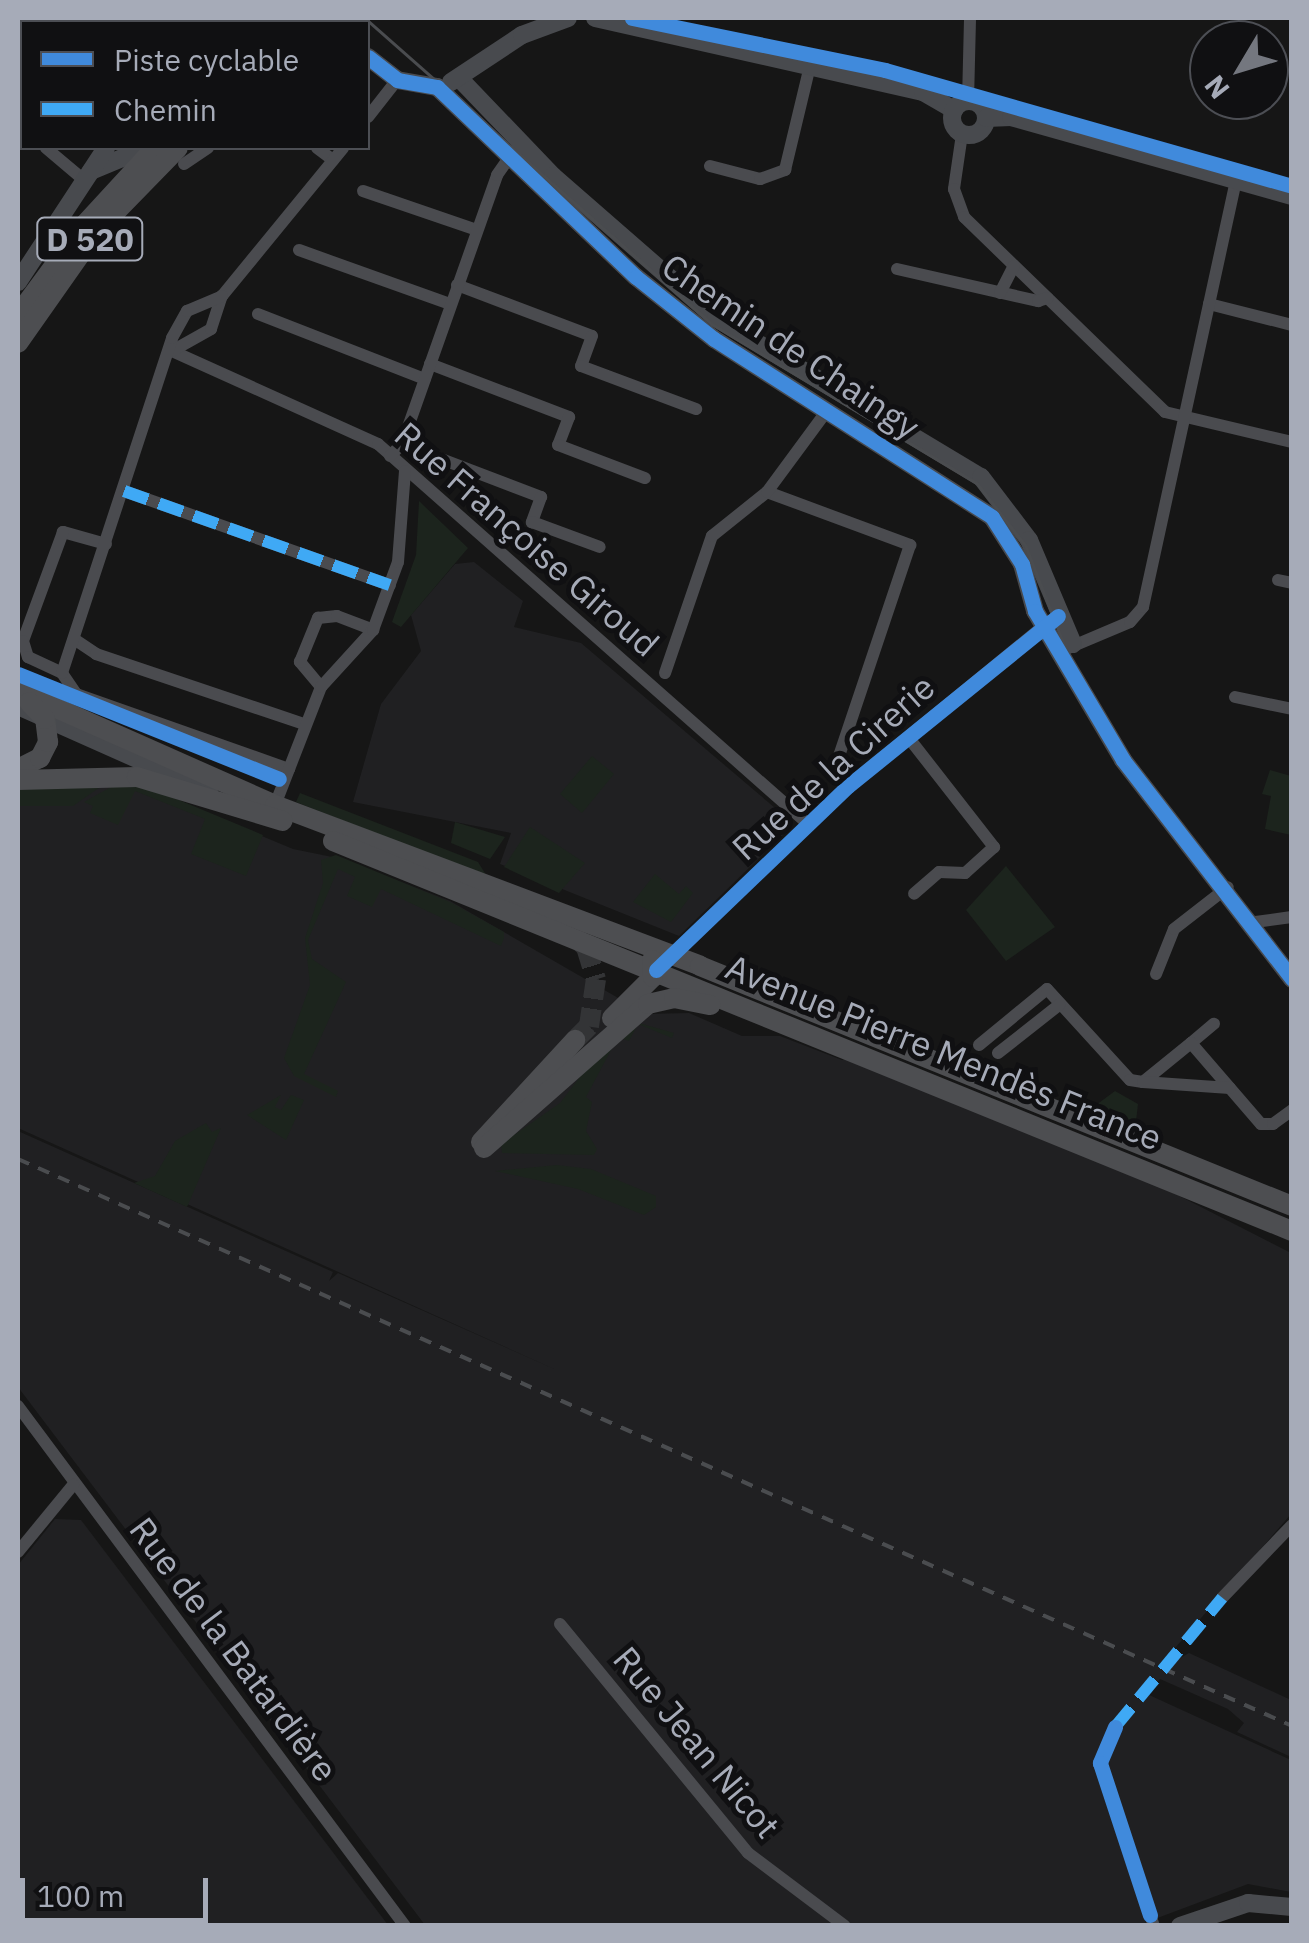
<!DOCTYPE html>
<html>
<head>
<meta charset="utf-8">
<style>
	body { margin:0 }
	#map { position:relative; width:1309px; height:1943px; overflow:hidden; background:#161616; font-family:"IBM Plex Sans",sans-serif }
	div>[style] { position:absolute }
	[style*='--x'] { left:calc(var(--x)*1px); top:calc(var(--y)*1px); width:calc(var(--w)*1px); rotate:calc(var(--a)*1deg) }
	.built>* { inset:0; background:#202022 }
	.green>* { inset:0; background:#1c241d }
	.primary-tunnel>* { height:20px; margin-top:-10px; transform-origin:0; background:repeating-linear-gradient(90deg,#333436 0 20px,transparent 0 30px) }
	.street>* { height:12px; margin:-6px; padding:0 6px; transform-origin:6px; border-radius:6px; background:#4a4b4f }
	.secondary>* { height:18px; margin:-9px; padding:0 9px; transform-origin:9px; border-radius:9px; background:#484a4e }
	.secondary>.ring { margin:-9px; padding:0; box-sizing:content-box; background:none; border:18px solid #484a4e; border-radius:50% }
	.primary>* { height:20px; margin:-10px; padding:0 10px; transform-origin:10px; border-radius:10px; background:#4d4e51 }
	.tram>* { height:2.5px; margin:-1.25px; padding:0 1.25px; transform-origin:1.25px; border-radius:1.25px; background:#4a4c4f }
	.rail>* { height:4px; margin-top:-2px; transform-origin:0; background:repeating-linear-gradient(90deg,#4a4c4f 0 12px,transparent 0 22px) }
	.quiet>* { height:12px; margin-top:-6px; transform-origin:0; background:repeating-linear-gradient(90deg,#3fa9f5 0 25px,transparent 0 37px) }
	.cycleway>* { height:15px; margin:-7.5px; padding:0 7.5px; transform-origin:7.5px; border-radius:7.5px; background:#408adc }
	span { translate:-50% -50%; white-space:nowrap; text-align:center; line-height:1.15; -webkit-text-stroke:10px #101012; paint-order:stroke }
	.shield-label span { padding:2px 8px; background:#101012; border:2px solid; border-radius:8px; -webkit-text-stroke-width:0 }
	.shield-label { font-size:32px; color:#a6abb8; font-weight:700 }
	.street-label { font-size:35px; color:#a6abb8 }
	.frame { position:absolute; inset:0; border:20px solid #a6abb8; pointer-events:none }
	.legend { position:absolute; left:20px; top:20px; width:350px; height:130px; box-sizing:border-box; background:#101012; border:2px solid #4c4e54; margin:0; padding:12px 18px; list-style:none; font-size:30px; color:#a6abb8 }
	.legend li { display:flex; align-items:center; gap:20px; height:50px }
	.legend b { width:50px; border:2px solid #4c4e54 }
	.north { position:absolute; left:1189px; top:20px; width:100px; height:100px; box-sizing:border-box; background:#101012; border:2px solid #4c4e54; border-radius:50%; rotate:232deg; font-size:28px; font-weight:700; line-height:40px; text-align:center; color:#a6abb8 }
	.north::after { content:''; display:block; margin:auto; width:35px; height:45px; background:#74777f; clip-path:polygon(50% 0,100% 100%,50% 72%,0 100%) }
	.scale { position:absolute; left:20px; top:1878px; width:188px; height:45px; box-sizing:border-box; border:5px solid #a6abb8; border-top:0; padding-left:12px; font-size:30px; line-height:35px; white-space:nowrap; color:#a6abb8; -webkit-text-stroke:8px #101012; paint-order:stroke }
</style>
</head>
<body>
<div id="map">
	<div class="built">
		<div style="clip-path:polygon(474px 562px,523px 601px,514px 627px,581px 643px,788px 819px,787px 831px,679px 936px,500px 864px,511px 833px,353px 802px,381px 704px,421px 651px,411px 615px,455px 564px)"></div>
		<div style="clip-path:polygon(120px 784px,150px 789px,293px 849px,342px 859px,450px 901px,646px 1014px,689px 1013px,742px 1036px,780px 1036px,842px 1060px,855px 1057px,1103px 1157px,1291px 1253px,1291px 1514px,1169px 1655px,1177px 1660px,1189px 1653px,1291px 1700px,1291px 1757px,1237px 1732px,1244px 1723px,1228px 1709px,1160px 1679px,1147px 1694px,1291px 1760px,1291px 1892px,1248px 1884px,1136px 1926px,425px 1925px,18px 1387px,18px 1131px,333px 1272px,329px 1281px,338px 1273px,561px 1372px,18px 1128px,18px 801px)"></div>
		<div style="clip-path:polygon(55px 1519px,81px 1520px,388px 1925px,18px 1925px,18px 1565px)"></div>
	</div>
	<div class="green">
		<div style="clip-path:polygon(419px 501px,468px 548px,401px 627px,392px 622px,416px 555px)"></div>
		<div style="clip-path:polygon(592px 756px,614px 774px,582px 813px,560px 794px)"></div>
		<div style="clip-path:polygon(1270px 770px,1291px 776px,1291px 835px,1265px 829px,1271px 796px,1262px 794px)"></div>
		<div style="clip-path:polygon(138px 783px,263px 835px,246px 876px,191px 854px,205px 819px,135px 791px,118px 825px,90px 813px,93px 806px,84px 802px,111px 787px)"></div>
		<div style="clip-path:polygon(103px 785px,73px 806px,18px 806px,18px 786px)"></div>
		<div style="clip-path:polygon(300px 793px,478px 862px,488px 878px,296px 802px)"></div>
		<div style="clip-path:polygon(455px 822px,505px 837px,490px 859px,451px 843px)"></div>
		<div style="clip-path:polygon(530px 827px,585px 863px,559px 893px,504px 867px)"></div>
		<div style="clip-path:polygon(336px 855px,450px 902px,504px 932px,504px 938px,501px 946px,381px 889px,372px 907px,347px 896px,355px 877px,338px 869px,308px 940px,312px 959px,346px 982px,304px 1074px,338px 1091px,336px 1097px,294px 1076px,284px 1058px,310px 985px,305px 938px,323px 883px,321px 860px)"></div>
		<div style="clip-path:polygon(1006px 866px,1055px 927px,1006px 961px,966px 910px)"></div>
		<div style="clip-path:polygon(655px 874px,679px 894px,686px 886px,693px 893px,671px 922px,633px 902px)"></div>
		<div style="clip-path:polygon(639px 1023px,674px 1033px,672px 1038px,638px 1024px,629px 1041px,618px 1037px,586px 1097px,592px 1102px,586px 1131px,597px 1149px,594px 1155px,502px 1153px,501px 1144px,560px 1103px,610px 1038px)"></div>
		<div style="clip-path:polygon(1115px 1091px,1138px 1104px,1135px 1130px,1088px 1111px)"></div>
		<div style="clip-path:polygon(281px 1095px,275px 1107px,281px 1110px,291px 1095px,304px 1100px,286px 1140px,247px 1115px)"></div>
		<div style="clip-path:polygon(206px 1123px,212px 1132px,221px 1128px,187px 1207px,134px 1183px,155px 1176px,175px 1141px)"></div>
		<div style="clip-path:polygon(557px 1165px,591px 1169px,656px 1196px,656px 1207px,644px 1215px,578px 1189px,495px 1171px)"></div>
	</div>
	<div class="primary-tunnel">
		<div style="--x:574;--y:936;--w:16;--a:43"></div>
		<div style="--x:586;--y:947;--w:34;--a:73"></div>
		<div style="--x:596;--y:979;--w:48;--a:98.5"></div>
		<div style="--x:589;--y:1026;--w:20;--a:135"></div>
	</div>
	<div class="street">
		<div style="--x:48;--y:18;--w:8;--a:30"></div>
		<div style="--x:18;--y:54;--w:8;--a:-60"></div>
		<div style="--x:18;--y:80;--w:6;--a:51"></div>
		<div style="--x:968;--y:101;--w:83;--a:-88.6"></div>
		<div style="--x:368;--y:117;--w:47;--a:-51.9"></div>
		<div style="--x:18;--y:122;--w:6;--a:45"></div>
		<div style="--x:962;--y:134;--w:56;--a:98.3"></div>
		<div style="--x:954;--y:189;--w:30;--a:70"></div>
		<div style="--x:964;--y:217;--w:280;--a:44.1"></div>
		<div style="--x:1165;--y:412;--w:130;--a:13.3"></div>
		<div style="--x:46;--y:148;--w:51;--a:40.2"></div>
		<div style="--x:317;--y:148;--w:20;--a:37"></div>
		<div style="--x:184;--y:164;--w:29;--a:-34"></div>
		<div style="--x:710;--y:166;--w:52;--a:14.6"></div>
		<div style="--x:760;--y:179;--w:27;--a:-20"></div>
		<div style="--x:785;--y:170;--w:107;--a:-76.5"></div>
		<div style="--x:363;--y:191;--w:120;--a:18.9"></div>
		<div style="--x:299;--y:250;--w:160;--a:19.7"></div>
		<div style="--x:897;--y:269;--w:145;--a:12.8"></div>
		<div style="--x:1038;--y:301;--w:10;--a:-17"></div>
		<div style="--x:457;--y:285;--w:144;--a:20.7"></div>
		<div style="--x:592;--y:336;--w:32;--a:110"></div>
		<div style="--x:581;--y:366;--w:123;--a:20.5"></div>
		<div style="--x:1000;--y:293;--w:30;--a:-63"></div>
		<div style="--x:1209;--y:304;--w:86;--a:14.2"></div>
		<div style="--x:258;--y:314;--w:179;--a:21.3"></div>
		<div style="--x:172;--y:351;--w:226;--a:24.3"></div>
		<div style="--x:378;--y:444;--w:574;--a:41.47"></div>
		<div style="--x:172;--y:351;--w:45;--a:-29.4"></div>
		<div style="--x:211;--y:329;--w:35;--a:-72"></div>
		<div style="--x:222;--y:296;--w:191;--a:-50.7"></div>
		<div style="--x:430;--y:364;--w:149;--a:20.9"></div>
		<div style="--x:569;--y:417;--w:30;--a:111"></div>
		<div style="--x:558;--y:445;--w:93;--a:20.8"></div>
		<div style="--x:402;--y:444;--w:149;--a:20.9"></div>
		<div style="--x:541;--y:497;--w:27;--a:110"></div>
		<div style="--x:532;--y:522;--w:72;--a:20.2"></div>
		<div style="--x:390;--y:456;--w:17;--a:-45"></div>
		<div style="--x:402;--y:444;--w:285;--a:-70.5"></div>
		<div style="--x:497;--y:175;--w:29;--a:-55"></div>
		<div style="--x:124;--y:491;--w:282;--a:19.5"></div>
		<div style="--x:767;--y:492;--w:153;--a:20.3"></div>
		<div style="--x:910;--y:545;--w:232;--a:108.6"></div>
		<div style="--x:836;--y:765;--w:24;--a:60"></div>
		<div style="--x:106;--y:544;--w:45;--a:-164.4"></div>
		<div style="--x:63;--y:532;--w:116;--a:110.2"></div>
		<div style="--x:23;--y:641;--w:17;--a:73"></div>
		<div style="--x:28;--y:657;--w:38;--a:25"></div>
		<div style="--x:62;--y:673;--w:25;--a:56"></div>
		<div style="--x:76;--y:694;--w:226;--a:19.4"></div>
		<div style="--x:1278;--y:580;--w:14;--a:12"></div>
		<div style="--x:74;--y:639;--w:27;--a:34"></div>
		<div style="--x:96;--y:654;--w:219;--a:18.6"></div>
		<div style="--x:1066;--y:649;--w:69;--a:-22.9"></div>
		<div style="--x:1130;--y:622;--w:20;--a:-49"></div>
		<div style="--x:1143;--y:607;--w:437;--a:-77.7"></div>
		<div style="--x:62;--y:673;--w:353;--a:-71.8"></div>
		<div style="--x:172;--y:338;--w:31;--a:-61"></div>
		<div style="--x:187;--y:311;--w:38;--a:-23"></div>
		<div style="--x:665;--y:673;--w:145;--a:-71.1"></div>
		<div style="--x:712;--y:536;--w:70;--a:-38.7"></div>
		<div style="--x:767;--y:492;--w:99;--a:-53.6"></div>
		<div style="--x:321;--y:687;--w:33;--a:-130"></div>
		<div style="--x:300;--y:662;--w:48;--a:-67.8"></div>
		<div style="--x:318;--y:618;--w:19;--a:-6"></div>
		<div style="--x:337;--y:616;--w:39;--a:21"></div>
		<div style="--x:1235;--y:697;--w:58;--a:11.9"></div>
		<div style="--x:908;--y:737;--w:140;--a:52"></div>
		<div style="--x:994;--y:847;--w:39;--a:138"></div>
		<div style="--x:965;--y:873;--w:26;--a:-178"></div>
		<div style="--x:939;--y:872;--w:33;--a:139"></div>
		<div style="--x:275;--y:805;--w:127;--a:-68.7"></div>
		<div style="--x:321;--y:687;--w:77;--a:-47.6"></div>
		<div style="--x:373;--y:630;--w:72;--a:-69.8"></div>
		<div style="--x:398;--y:562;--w:91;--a:-85.6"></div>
		<div style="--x:1248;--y:923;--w:44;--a:-7.8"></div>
		<div style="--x:670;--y:958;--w:248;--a:-44"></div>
		<div style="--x:848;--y:786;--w:257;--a:-39.3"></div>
		<div style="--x:1156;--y:974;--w:48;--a:-68.2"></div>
		<div style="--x:1174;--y:929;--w:68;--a:-37.9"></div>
		<div style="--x:1191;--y:1043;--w:30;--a:-40"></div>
		<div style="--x:979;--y:1045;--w:88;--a:-39.5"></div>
		<div style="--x:1047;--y:989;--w:123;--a:47.6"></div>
		<div style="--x:1130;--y:1080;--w:13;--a:9"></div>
		<div style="--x:1143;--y:1082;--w:62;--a:-39.1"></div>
		<div style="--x:1191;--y:1043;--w:107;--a:49.2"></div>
		<div style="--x:1261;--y:1124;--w:12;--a:0"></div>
		<div style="--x:1273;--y:1124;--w:24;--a:-36"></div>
		<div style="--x:998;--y:1053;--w:78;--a:-38.2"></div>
		<div style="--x:1143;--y:1082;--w:87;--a:3.9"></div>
		<div style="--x:18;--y:1406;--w:648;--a:53.34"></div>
		<div style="--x:18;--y:1552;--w:87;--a:-50.6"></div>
		<div style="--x:1222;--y:1598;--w:101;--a:-46.2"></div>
		<div style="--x:560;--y:1624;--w:296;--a:50.6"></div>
		<div style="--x:748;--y:1853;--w:121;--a:37"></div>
		<div style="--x:1115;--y:1727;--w:39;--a:113"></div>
		<div style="--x:1100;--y:1763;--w:172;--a:71.7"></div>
	</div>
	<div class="secondary">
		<div style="--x:595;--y:18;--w:336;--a:12.7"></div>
		<div style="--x:923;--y:92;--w:36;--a:30"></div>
		<div style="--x:192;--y:22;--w:8;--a:-30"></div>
		<div style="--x:368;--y:57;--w:37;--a:38"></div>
		<div style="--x:397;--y:80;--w:41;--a:9.9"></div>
		<div style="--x:437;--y:87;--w:275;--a:43.7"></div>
		<div style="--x:636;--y:277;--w:100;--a:38.5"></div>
		<div style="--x:714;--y:339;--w:330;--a:32.6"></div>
		<div style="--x:992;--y:517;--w:56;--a:57.4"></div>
		<div style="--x:1022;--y:564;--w:49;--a:74.5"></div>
		<div style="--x:1035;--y:611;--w:173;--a:59.4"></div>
		<div style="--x:1123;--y:760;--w:277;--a:52.3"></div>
		<div style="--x:459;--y:78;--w:136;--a:46.2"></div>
		<div style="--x:553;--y:176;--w:216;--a:41.1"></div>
		<div style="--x:716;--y:318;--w:309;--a:31"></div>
		<div style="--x:981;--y:477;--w:79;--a:52.7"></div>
		<div style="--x:1029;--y:540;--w:113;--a:67.1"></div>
		<div style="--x:451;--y:82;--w:85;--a:-33.5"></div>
		<div style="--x:522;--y:35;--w:49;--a:-20.3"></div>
		<div class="ring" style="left:952px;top:101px;width:16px;height:16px"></div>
		<div style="--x:986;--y:118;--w:25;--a:-2"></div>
		<div style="--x:1011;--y:117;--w:292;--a:15.7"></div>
		<div style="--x:91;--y:171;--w:60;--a:-22.7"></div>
		<div style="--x:18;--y:282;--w:160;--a:-56.7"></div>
		<div style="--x:18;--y:706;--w:209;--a:24"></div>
		<div style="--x:1180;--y:1926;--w:72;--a:-18.7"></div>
		<div style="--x:1248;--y:1903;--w:44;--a:5.2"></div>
	</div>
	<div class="primary">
		<div style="--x:300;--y:22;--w:7;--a:-34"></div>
		<div style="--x:325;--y:22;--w:7;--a:-34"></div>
		<div style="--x:18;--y:315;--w:113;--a:-53.6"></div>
		<div style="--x:85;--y:224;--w:103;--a:-47.4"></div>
		<div style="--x:18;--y:343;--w:136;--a:-54.9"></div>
		<div style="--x:96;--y:232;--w:117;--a:-45.7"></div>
		<div style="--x:18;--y:691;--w:281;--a:23.9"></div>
		<div style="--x:275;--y:805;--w:454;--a:20.7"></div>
		<div style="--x:700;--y:966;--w:639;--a:22.07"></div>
		<div style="--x:18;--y:769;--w:25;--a:-27"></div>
		<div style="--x:40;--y:758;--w:18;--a:-63"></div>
		<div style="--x:48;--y:742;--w:23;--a:-97"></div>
		<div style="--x:45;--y:719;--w:23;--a:-133"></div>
		<div style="--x:18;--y:780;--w:119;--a:-1.4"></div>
		<div style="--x:137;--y:777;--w:152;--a:16.8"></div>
		<div style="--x:333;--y:841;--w:1035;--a:22.13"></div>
		<div style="--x:612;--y:1018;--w:58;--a:-45"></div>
		<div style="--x:653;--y:977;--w:17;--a:-93"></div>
		<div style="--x:481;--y:1142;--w:139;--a:-47.3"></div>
		<div style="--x:484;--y:1148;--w:218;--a:-41.3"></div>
		<div style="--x:648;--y:1004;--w:27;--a:-13"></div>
		<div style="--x:674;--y:998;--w:37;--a:11"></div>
	</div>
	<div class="tram">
		<div style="--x:365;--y:18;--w:463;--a:41.4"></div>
		<div style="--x:712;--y:324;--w:309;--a:31"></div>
		<div style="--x:977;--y:483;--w:80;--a:52.1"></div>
		<div style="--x:1026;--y:546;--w:110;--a:68.8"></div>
	</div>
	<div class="rail">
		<div style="--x:18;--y:1159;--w:1394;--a:23.99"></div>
	</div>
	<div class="quiet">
		<div style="--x:124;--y:491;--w:282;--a:19.5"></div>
		<div style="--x:1115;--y:1727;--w:168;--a:-50.3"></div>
	</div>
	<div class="cycleway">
		<div style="--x:632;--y:18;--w:258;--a:11.6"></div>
		<div style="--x:885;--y:70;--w:423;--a:15.9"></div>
		<div style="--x:368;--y:57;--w:37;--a:38"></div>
		<div style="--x:397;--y:80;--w:41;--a:9.9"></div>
		<div style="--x:437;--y:87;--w:275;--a:43.7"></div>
		<div style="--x:636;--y:277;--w:100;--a:38.5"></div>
		<div style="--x:714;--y:339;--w:330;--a:32.6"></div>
		<div style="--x:992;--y:517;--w:56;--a:57.4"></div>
		<div style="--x:1022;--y:564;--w:49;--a:74.5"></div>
		<div style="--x:1035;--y:611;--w:173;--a:59.4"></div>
		<div style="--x:1123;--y:760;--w:277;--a:52.3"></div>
		<div style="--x:18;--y:674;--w:281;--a:21.9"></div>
		<div style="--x:656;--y:970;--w:266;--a:-43.8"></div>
		<div style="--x:848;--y:786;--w:270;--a:-39"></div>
		<div style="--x:1115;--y:1727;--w:39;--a:113"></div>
		<div style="--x:1100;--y:1763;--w:160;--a:71.8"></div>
	</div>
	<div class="shield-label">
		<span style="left:90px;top:239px">D 520</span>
	</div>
	<div class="street-label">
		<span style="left:791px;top:346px;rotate:34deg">Chemin de Chaingy</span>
		<span style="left:527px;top:539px;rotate:41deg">Rue Françoise Giroud</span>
		<span style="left:833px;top:767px;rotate:-42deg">Rue de la Cirerie</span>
		<span style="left:944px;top:1052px;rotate:22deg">Avenue Pierre Mendès France</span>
		<span style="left:234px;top:1649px;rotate:53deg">Rue de la Batardière</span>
		<span style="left:697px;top:1742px;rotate:50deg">Rue Jean Nicot</span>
	</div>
	<div class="frame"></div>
	<ul class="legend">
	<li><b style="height:12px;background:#408adc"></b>Piste cyclable</li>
	<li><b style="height:12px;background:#3fa9f5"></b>Chemin</li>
	</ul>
	<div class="north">N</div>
	<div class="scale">100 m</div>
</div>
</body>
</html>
